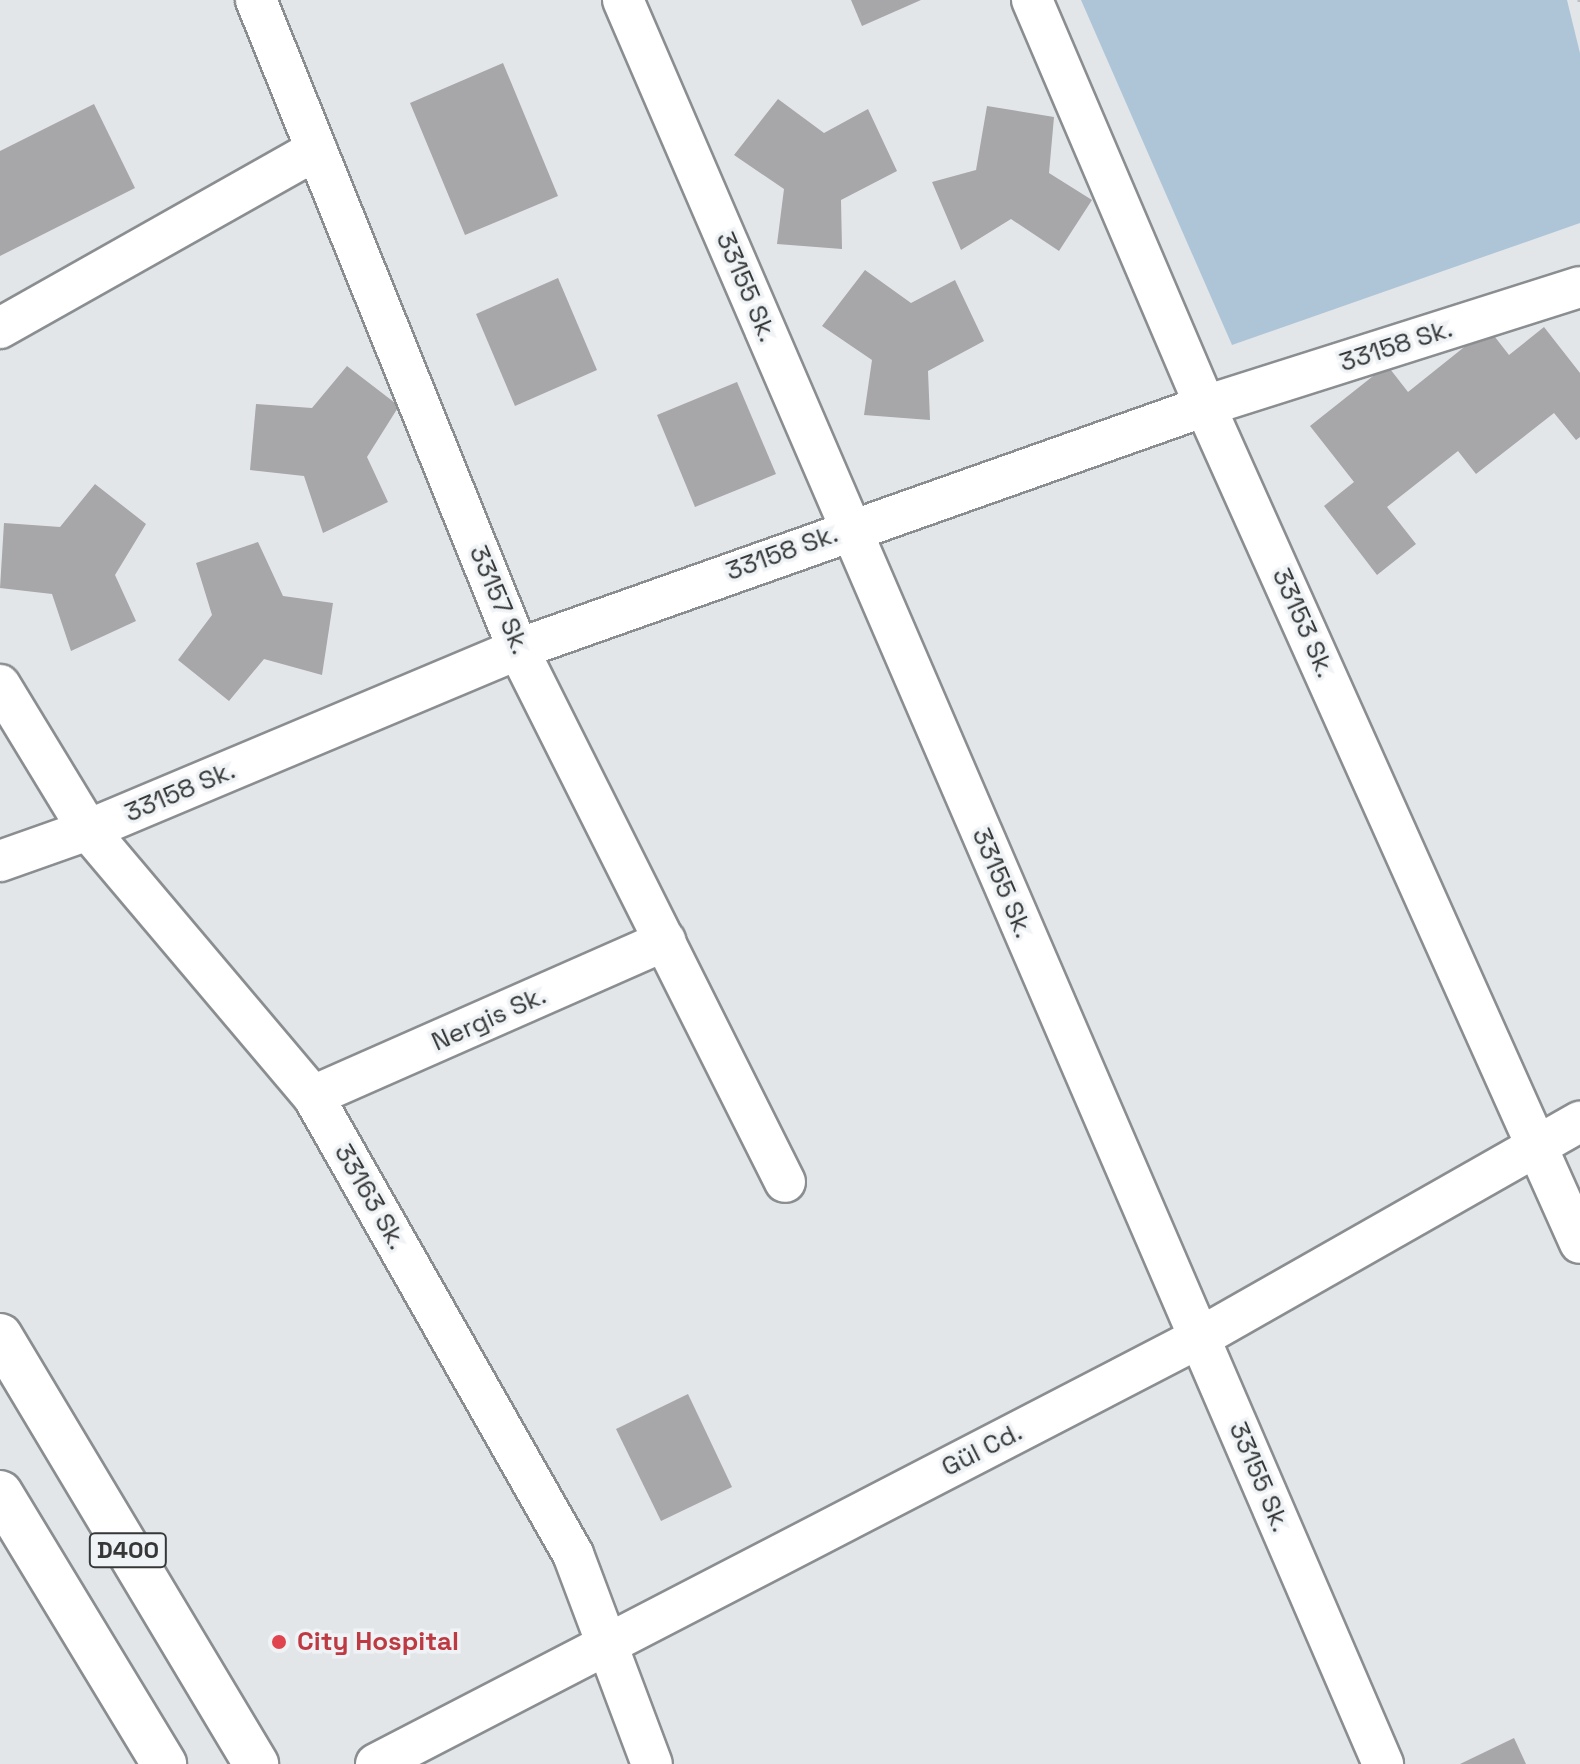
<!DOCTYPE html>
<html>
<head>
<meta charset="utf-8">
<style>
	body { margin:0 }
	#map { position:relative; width:1580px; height:1764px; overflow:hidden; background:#e3e6e9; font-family:"Space Grotesk",sans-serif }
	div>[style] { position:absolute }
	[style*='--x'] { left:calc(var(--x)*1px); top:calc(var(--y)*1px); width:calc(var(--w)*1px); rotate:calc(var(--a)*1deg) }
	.green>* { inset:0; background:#aec5d8 }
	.building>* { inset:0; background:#a7a6a9 }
	.path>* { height:5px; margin-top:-2.5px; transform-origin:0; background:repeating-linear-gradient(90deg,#96999b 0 6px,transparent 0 10px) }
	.roads { filter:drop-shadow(2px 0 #8b8e90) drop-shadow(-2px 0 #8b8e90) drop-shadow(0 2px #8b8e90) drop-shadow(0 -2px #8b8e90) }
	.minor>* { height:40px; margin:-20px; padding:0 20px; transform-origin:20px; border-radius:20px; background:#fff }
	.highway>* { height:44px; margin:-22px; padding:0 22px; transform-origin:22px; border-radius:22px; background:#fff }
	.dots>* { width:22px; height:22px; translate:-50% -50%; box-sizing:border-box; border:4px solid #f0f3f6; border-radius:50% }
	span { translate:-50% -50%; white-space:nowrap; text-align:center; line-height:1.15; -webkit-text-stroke:7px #f0f3f6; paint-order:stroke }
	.shield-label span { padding:2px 6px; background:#f0f3f6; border:2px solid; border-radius:6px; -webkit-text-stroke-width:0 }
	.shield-label { font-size:24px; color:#363838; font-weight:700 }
	.street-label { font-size:26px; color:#363838 }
	.health-label { font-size:26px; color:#be3a42; font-weight:700 }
	.left { translate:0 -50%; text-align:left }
</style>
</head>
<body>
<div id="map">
	<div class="green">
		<div style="clip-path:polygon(1081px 0,1567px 0,1580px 53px,1580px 223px,1232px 345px)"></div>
	</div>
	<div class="building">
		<div style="clip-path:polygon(851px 0,921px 0,862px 26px)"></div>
		<div style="clip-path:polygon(503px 63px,558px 196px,465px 235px,410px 103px)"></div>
		<div style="clip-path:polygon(778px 99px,824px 133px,868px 109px,897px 171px,841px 200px,842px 249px,777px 244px,784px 189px,734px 155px)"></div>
		<div style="clip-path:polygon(94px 104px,135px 188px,0 256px,0 151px)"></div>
		<div style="clip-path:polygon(987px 106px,1054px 117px,1049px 173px,1092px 200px,1059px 251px,1011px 219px,961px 250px,932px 182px,976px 170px)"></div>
		<div style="clip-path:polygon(865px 270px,911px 303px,955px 280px,984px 341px,928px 371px,930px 420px,864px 415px,872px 360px,822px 326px)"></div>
		<div style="clip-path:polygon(558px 278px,597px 370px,515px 406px,476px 314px)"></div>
		<div style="clip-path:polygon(1544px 327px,1580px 373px,1580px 437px,1576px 440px,1554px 413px,1476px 474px,1458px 451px,1387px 507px,1416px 544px,1377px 575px,1324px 506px,1354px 482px,1310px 426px,1387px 365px,1408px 392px,1488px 328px,1509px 355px)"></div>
		<div style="clip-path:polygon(347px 366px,399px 406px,367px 457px,388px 502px,323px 533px,304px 476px,250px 470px,256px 404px,312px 408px)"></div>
		<div style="clip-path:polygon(737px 382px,776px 474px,695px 507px,657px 415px)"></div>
		<div style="clip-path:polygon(95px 484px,146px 524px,115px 575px,136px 621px,71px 651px,52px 594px,0 588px,4px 523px,60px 527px)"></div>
		<div style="clip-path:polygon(258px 542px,283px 596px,333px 603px,322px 675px,264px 659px,229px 701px,178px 660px,212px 615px,196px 563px)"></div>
		<div style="clip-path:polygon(688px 1394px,732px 1487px,661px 1521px,616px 1429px)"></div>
		<div style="clip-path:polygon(1514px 1738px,1526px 1764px,1460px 1764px)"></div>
	</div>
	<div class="path">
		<div style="--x:1580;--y:0;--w:1;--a:90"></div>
	</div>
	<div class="roads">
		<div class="minor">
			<div style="--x:256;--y:0;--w:700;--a:68.02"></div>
			<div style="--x:518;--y:649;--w:596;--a:63.39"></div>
			<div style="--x:623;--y:0;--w:1921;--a:66.69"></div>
			<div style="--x:1032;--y:0;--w:441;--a:66.9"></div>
			<div style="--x:1205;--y:406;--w:917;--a:65.87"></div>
			<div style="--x:0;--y:328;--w:363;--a:-29.4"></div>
			<div style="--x:0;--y:685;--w:170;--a:58.7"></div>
			<div style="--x:88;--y:830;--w:348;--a:49.8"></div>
			<div style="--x:313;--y:1096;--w:527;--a:60.42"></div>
			<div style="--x:573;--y:1554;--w:224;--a:69.4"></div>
			<div style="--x:0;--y:861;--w:93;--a:-19.4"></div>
			<div style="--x:88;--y:830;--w:467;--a:-22.8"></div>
			<div style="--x:518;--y:649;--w:729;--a:-19.48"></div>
			<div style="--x:1205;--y:406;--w:393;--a:-17.6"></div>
			<div style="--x:313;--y:1096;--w:385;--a:-23.8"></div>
			<div style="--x:376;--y:1764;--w:927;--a:-27.37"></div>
			<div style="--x:1199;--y:1338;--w:438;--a:-29.6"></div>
		</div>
		<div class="highway">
			<div style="--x:0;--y:1336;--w:499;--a:59.1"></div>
			<div style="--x:0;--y:1493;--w:317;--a:58.8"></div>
		</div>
	</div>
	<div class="dots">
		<div style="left:279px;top:1642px;background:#e0444e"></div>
	</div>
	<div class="shield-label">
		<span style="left:128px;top:1550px">D400</span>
	</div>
	<div class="street-label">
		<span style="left:746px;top:287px;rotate:67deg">33155 Sk.</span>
		<span style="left:1396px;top:346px;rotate:-18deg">33158 Sk.</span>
		<span style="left:782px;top:553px;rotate:-20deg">33158 Sk.</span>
		<span style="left:499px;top:600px;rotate:67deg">33157 Sk.</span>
		<span style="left:1303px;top:623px;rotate:66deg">33153 Sk.</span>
		<span style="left:180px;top:792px;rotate:-23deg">33158 Sk.</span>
		<span style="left:1002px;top:883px;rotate:67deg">33155 Sk.</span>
		<span style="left:489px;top:1019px;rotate:-24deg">Nergis Sk.</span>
		<span style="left:370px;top:1197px;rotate:60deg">33163 Sk.</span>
		<span style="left:982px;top:1450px;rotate:-27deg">Gül Cd.</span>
		<span style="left:1259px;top:1477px;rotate:67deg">33155 Sk.</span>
	</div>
	<div class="health-label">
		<span class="left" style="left:297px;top:1642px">City Hospital</span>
	</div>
</div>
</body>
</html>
